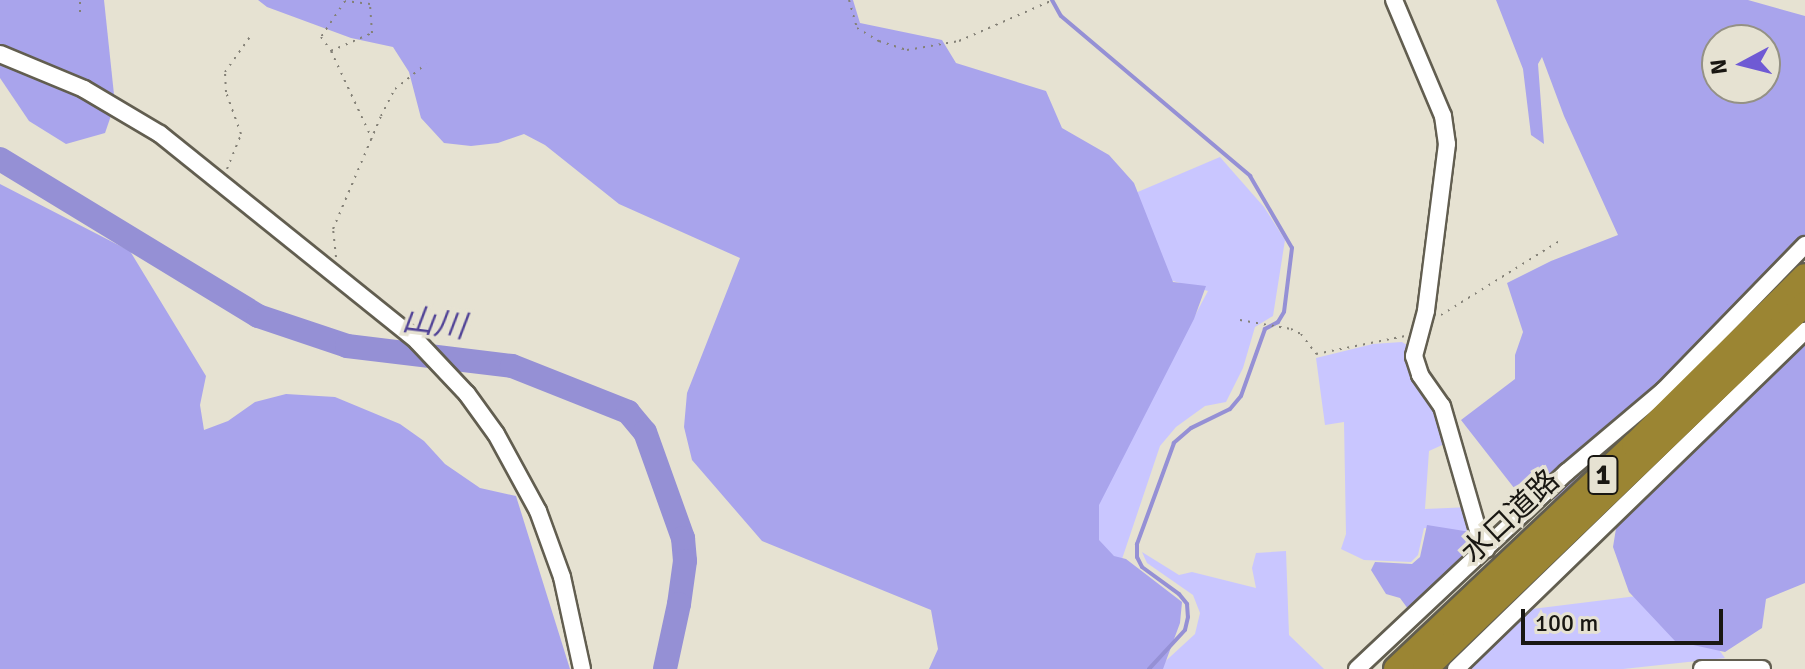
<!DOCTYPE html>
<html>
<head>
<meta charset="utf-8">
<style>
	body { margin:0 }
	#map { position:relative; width:1805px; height:669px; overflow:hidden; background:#e6e2d2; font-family:Signika,"Noto Sans JP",sans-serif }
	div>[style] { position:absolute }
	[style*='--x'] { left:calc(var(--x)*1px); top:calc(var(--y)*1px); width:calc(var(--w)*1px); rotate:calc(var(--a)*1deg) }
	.green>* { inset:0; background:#c9c6ff }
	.forest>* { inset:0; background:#a9a4ec }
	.stream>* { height:4px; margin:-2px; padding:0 2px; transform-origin:2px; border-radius:2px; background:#9590d5 }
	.river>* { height:24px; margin:-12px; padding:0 12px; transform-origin:12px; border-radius:12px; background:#9590d5 }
	.path>* { height:2px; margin-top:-1px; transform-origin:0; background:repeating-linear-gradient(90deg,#848177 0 2px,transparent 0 8px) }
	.roads { filter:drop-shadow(2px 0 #625e50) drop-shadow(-2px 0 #625e50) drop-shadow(0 2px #625e50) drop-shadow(0 -2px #625e50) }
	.minor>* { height:16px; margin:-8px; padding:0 8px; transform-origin:8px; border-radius:8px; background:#fff }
	.highway>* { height:24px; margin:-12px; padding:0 12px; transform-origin:12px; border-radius:12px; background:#9b8533 }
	span { translate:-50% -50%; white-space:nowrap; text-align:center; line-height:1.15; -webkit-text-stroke:7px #e6e2d2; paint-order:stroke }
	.shield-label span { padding:2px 6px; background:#e6e2d2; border:2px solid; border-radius:6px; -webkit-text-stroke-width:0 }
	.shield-label { font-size:28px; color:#191712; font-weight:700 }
	.street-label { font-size:30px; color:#191712 }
	.water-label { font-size:32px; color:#504296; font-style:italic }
	.north { position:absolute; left:1701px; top:24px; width:80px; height:80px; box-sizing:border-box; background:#e6e2d2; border:2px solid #949185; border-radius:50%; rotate:263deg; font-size:22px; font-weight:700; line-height:32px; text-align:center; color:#191712 }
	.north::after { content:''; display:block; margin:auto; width:28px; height:36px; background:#6f5ad4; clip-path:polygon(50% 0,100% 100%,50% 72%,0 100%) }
	.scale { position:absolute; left:1521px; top:609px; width:202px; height:36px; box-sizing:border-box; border:4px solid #191712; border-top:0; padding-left:10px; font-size:24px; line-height:28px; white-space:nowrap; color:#191712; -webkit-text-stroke:6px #e6e2d2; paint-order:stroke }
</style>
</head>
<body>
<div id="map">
	<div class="green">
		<div style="clip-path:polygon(1220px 157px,1264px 207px,1285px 240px,1273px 316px,1255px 327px,1243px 368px,1226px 402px,1205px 406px,1176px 427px,1160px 446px,1121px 562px,1095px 541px,1094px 505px,1208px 291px,1166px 279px,1133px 194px)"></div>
		<div style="clip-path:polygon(1402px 342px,1410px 347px,1451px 441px,1429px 451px,1425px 509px,1471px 507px,1476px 532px,1424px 528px,1418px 555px,1411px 562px,1364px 560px,1341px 549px,1346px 534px,1344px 422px,1325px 425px,1316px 358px,1373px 344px)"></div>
		<div style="clip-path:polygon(1286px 551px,1289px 635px,1324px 669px,1157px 669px,1195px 634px,1200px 613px,1193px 595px,1147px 563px,1142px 552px,1179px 575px,1192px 572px,1256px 588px,1252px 568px,1256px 553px)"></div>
		<div style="clip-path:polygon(1637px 596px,1717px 647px,1725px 658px,1623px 669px,1464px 669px,1523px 610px)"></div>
	</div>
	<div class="forest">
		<div style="clip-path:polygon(0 0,104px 0,115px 104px,105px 133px,66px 144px,29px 121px,0 78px)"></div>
		<div style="clip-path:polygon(258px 0,853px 0,860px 23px,942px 40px,956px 63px,1046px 91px,1062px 128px,1109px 155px,1134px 183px,1173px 282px,1206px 286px,1194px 319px,1099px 505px,1099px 540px,1114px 556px,1126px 559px,1182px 602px,1180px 623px,1163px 669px,929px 669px,938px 649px,931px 610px,762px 541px,692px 460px,684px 427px,687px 393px,740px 258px,619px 204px,545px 145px,524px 134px,498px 143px,471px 146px,444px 143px,421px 118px,409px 72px,393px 47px,351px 38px,267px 7px)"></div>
		<div style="clip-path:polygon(evenodd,1496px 0,1748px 0,1805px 16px,1805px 258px,1704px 360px,1555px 499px,1525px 502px,1461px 420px,1515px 379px,1515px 355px,1523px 332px,1507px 283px,1551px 261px,1618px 235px,1564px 116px,1542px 57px,1538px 64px,1544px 144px,1531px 135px,1523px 69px,1496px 0,1717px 40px,1765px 40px,1765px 88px,1717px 88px,1717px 40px)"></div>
		<div style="clip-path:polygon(0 184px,130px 251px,206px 376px,200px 405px,204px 430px,228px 421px,255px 402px,286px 394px,335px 397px,400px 424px,424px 441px,445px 464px,480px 488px,516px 496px,570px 669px,0 669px)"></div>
		<div style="clip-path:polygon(1805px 317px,1805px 583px,1766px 599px,1762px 628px,1725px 652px,1675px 641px,1629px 592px,1613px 547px,1621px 498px,1781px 333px)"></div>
		<div style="clip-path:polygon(1427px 525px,1477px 533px,1482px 545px,1411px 613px,1400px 598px,1386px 594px,1371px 570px,1375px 562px,1412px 564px,1420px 557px)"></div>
	</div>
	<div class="stream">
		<div style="--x:1052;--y:0;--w:18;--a:61"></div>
		<div style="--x:1061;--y:16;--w:248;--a:40.2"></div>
		<div style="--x:1250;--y:176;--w:83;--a:59.7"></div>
		<div style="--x:1292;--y:248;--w:64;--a:97.1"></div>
		<div style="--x:1284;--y:312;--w:12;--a:121"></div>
		<div style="--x:1278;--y:322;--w:15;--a:152"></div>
		<div style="--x:1265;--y:329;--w:71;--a:109.7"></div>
		<div style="--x:1241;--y:396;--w:17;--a:130"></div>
		<div style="--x:1230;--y:409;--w:43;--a:154"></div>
		<div style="--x:1191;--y:428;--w:23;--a:139"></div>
		<div style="--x:1174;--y:443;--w:108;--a:110.1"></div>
		<div style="--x:1137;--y:544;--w:13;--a:90"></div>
		<div style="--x:1137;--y:557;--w:11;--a:63"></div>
		<div style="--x:1142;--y:567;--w:46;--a:36.1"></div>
		<div style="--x:1179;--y:594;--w:13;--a:51"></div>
		<div style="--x:1187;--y:604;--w:13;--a:86"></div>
		<div style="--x:1188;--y:617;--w:13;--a:103"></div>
		<div style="--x:1185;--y:630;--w:53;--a:132.7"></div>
	</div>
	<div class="river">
		<div style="--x:0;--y:159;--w:302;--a:31.3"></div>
		<div style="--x:258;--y:316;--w:94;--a:18.6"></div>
		<div style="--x:347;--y:346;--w:166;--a:6.9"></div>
		<div style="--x:512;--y:366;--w:125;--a:21.6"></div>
		<div style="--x:628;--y:412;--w:26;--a:50"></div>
		<div style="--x:645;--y:432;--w:113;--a:70.3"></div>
		<div style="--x:683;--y:538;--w:23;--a:85"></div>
		<div style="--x:685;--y:561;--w:43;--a:97.9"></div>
		<div style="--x:679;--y:604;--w:66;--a:102.2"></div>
	</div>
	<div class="path">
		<div style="--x:849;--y:0;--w:29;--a:74"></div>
		<div style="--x:857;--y:28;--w:26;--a:31"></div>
		<div style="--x:879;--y:41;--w:29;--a:18"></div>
		<div style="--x:907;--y:50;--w:53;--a:-9.8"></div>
		<div style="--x:959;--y:41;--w:103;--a:-23.6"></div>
		<div style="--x:80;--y:12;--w:12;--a:-90"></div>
		<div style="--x:331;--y:51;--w:45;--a:-23.7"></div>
		<div style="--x:372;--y:33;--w:29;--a:-94"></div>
		<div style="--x:370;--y:4;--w:25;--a:-173"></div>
		<div style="--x:345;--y:1;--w:43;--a:123.7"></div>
		<div style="--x:321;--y:37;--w:17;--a:54"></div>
		<div style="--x:331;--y:51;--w:97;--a:65"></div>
		<div style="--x:227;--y:169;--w:38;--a:-68"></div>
		<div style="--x:241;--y:134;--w:45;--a:-109.7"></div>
		<div style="--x:226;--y:92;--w:20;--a:-93"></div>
		<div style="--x:225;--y:72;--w:47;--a:-54.6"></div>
		<div style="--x:336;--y:257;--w:28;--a:-96"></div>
		<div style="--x:333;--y:229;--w:123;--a:-67"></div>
		<div style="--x:381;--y:116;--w:30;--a:-63"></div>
		<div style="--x:395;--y:89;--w:40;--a:-39"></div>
		<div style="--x:1441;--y:315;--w:142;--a:-32"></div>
		<div style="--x:1240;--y:320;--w:52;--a:10"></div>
		<div style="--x:1291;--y:329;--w:11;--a:27"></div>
		<div style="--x:1301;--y:334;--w:25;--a:53"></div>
		<div style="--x:1316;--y:354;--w:91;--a:-11.4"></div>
	</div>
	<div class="roads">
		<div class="minor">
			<div style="--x:1394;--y:0;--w:126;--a:67.1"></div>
			<div style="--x:1443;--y:116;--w:28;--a:82"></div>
			<div style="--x:1447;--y:144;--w:168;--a:97.2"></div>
			<div style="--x:1426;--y:311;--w:47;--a:104.9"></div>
			<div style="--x:1414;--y:356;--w:20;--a:72"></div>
			<div style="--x:1420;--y:375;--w:38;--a:55"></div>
			<div style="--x:1442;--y:406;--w:130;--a:73.9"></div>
			<div style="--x:1478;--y:531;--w:20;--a:66"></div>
			<div style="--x:0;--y:54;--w:91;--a:22.6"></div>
			<div style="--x:84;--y:89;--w:88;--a:30.6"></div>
			<div style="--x:160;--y:134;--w:330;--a:38.8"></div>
			<div style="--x:417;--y:341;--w:73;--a:46.7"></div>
			<div style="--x:467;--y:394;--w:49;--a:54.1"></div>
			<div style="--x:496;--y:434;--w:88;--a:61.4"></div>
			<div style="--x:538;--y:511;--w:70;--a:70"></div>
			<div style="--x:562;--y:577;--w:94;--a:77.7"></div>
			<div style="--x:1357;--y:669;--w:288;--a:-43.2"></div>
			<div style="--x:1567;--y:472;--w:126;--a:-40.2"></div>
			<div style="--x:1663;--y:391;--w:204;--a:-45.8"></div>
			<div style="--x:1456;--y:669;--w:486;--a:-44.1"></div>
			<div style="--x:1702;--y:669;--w:60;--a:0"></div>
		</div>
		<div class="highway">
			<div style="--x:1396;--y:669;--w:327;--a:-43.3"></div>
			<div style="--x:1634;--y:445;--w:240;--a:-44.7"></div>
			<div style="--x:1425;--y:669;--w:527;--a:-43.85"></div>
		</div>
	</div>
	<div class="shield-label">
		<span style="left:1603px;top:475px">1</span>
	</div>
	<div class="street-label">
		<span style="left:1511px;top:517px;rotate:-43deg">水口道路</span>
	</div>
	<div class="water-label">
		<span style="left:434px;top:324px;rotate:7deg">山川</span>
	</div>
	<div class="north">N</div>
	<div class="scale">100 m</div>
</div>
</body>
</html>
